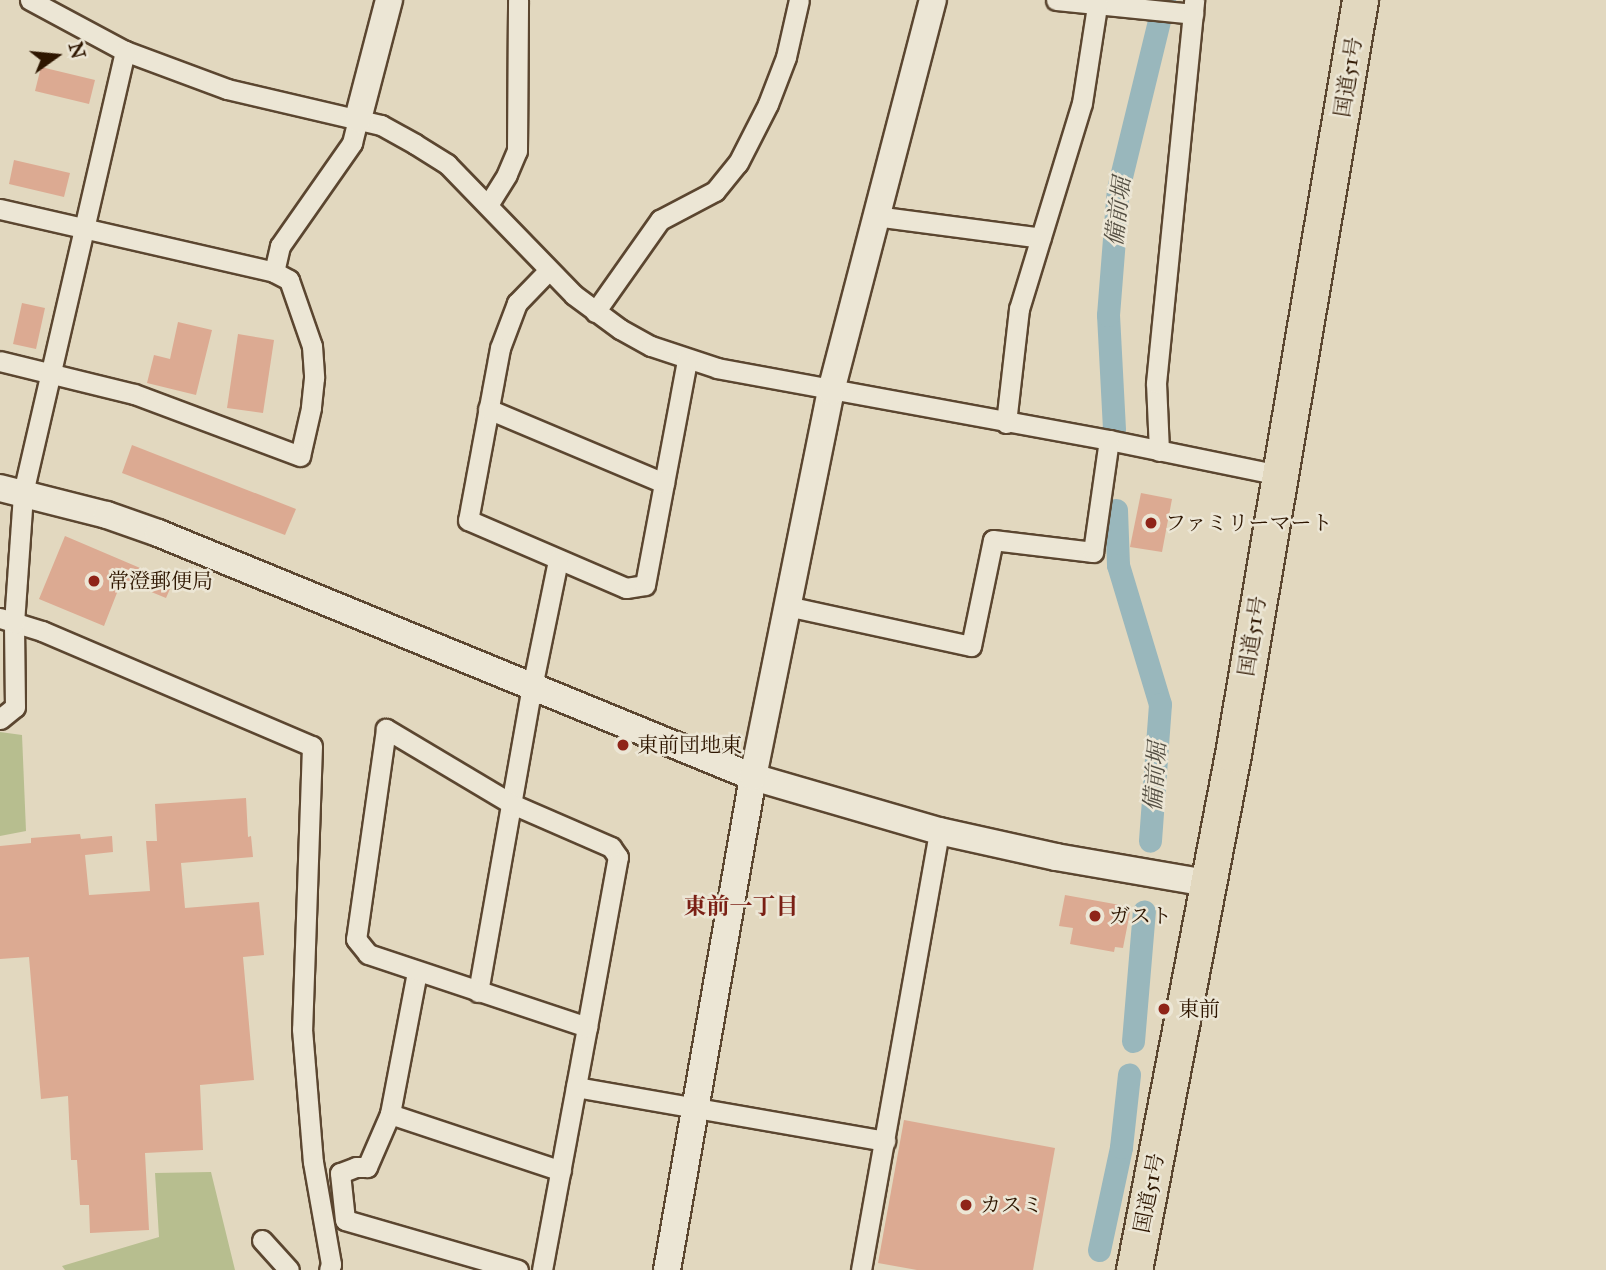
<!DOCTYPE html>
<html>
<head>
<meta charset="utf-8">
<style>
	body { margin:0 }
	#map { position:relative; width:1606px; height:1270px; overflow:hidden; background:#e2d8bf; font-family:"IM FELL Great Primer","Noto Serif JP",serif }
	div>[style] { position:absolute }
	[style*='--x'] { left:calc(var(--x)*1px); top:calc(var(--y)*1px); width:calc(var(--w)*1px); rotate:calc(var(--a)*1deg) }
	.green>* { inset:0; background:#b7be8f }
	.canal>* { height:23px; margin:-11.5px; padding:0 11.5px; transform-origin:11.5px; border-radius:11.5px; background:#99b7bc }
	.building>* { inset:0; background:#dcaa92 }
	.roads { filter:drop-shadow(2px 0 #5b4630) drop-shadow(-2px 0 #5b4630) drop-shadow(0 2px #5b4630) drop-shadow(0 -2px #5b4630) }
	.street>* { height:19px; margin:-9.5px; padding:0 9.5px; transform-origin:9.5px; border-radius:9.5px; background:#ece6d5 }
	.secondary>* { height:26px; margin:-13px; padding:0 13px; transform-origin:13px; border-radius:13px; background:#ece6d5 }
	.highway>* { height:35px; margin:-17.5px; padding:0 17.5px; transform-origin:17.5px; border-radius:17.5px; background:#e2d8bf }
	.dots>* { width:19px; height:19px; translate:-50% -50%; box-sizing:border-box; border:4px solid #ece6d5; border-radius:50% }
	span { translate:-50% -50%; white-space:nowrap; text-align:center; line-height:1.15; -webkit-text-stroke:5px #ece6d5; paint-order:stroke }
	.street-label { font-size:21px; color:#2e1600 }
	.poi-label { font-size:21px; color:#2e1600 }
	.left { translate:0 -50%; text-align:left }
	.water-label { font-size:23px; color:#534e42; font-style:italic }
	.neighbourhood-label { font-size:23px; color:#7a1f14; font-weight:700 }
	.north { position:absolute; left:21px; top:21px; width:70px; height:70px; -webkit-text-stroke:5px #ece6d5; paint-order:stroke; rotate:75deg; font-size:19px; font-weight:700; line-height:28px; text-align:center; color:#2e1600 }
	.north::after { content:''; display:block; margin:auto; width:24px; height:32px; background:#2e1600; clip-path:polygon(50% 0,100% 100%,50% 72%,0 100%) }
</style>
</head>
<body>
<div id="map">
	<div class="green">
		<div style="clip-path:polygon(0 732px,22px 735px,26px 831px,0 836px)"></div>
		<div style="clip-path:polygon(211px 1172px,235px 1270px,65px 1270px,62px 1266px,159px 1237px,155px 1173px)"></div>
	</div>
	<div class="canal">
		<div style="--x:1114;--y:429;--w:114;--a:-93"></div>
		<div style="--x:1108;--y:315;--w:126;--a:-85.5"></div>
		<div style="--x:1118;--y:189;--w:195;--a:-76.3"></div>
		<div style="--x:1116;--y:510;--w:55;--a:87.9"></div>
		<div style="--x:1118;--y:565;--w:145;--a:73.2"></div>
		<div style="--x:1160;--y:704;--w:137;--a:94.2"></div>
		<div style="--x:1133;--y:1041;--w:130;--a:-85.2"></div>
		<div style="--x:1099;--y:1250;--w:105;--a:-77.9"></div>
		<div style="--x:1121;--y:1147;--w:73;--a:-83.7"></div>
	</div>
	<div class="building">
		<div style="clip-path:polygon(41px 67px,95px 80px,89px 104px,35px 91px)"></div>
		<div style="clip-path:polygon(14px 160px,70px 173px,64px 197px,9px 184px)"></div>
		<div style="clip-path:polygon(22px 303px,45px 308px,36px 349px,13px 344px)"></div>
		<div style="clip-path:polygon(178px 322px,212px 330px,196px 395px,147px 383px,154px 355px,170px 359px)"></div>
		<div style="clip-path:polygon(238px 334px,274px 340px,263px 413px,227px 408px)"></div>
		<div style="clip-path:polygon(132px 445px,296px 509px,285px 535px,122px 473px)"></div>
		<div style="clip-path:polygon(1141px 493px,1172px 499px,1162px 552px,1130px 547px)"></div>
		<div style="clip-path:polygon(65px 536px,173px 582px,166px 598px,122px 580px,104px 626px,39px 599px)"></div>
		<div style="clip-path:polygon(246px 798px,248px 837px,251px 836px,253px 857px,181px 863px,185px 908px,259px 902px,264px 955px,243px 957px,254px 1080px,200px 1085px,203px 1150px,145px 1153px,149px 1230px,90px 1233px,89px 1205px,80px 1205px,77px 1160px,71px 1160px,68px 1096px,41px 1099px,29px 957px,0 959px,0 846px,31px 843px,31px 838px,80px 834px,81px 839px,112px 836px,113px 852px,85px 855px,89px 895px,150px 891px,146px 841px,157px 841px,155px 804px)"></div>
		<div style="clip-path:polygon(1065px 895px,1131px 907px,1123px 948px,1115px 947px,1114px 952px,1070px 944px,1073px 928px,1059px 926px)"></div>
		<div style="clip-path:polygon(904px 1120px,1055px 1148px,1033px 1270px,917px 1270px,878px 1263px)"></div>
	</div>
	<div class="roads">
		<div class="street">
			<div style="--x:30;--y:0;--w:108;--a:28.2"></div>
			<div style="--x:125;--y:51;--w:109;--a:20.4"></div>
			<div style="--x:227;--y:89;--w:158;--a:13.2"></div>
			<div style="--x:381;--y:125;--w:39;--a:29"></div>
			<div style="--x:415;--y:144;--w:38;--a:32"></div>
			<div style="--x:447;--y:164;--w:182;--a:45.9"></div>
			<div style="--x:574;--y:295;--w:57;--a:36.5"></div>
			<div style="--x:620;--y:329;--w:35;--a:29"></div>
			<div style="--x:651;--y:346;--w:70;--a:18.4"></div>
			<div style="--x:717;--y:368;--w:399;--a:10.4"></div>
			<div style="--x:1109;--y:440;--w:174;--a:11.6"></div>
			<div style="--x:1056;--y:0;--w:138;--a:5.8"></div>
			<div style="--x:488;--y:205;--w:36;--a:-58"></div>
			<div style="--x:507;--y:174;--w:25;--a:-67"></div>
			<div style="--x:517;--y:151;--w:151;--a:-89.6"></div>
			<div style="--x:0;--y:209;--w:281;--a:12.9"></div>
			<div style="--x:274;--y:272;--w:17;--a:28"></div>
			<div style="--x:289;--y:280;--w:70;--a:70.8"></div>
			<div style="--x:312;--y:346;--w:32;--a:86"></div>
			<div style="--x:314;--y:378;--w:30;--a:96"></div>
			<div style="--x:311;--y:408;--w:49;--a:102.9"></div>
			<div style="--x:300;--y:456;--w:177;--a:-159.5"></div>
			<div style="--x:134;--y:394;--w:138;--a:-166.2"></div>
			<div style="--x:875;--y:216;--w:167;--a:7.5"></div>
			<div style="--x:548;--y:271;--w:45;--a:134.1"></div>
			<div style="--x:517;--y:303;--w:48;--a:110.7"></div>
			<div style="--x:500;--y:348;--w:175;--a:100.5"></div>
			<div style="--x:468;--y:520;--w:172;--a:23.3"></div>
			<div style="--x:626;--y:588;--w:19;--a:-9"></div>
			<div style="--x:645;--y:585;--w:229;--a:-79.4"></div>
			<div style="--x:274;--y:272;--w:27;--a:-77"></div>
			<div style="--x:280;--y:246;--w:126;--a:-55"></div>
			<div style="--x:352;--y:143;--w:25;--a:-76"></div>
			<div style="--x:595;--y:312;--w:113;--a:-54.8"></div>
			<div style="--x:660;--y:220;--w:62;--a:-27.8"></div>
			<div style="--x:715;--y:191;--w:36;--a:-51"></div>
			<div style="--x:738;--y:163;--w:66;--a:-63"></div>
			<div style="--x:768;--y:104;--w:50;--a:-69"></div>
			<div style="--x:786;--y:57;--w:58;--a:-77.2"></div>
			<div style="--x:488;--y:409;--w:191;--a:22.8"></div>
			<div style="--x:1006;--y:423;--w:115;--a:-83.5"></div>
			<div style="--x:1019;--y:309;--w:215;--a:-73"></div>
			<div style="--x:1082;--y:103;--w:104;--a:-81.2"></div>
			<div style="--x:1159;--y:451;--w:68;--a:-92.5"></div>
			<div style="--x:1156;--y:383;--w:385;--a:-84.3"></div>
			<div style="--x:787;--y:606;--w:188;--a:12.3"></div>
			<div style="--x:971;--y:646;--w:108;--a:-78.3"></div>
			<div style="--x:993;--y:540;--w:101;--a:6.8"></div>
			<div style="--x:1093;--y:552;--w:113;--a:-81.9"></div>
			<div style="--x:0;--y:618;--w:44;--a:17.2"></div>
			<div style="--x:42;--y:631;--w:293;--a:23.1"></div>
			<div style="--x:312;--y:746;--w:283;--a:92"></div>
			<div style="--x:302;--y:1029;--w:133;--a:85.3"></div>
			<div style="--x:313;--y:1162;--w:104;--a:80"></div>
			<div style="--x:331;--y:1264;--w:6;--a:108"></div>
			<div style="--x:0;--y:719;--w:19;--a:-39"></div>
			<div style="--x:15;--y:707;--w:84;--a:-90.7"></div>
			<div style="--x:14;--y:623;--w:130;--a:-86"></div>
			<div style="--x:23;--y:493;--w:454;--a:-77"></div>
			<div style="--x:417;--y:972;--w:145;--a:100.8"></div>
			<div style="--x:390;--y:1114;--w:58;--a:113.5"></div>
			<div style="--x:367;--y:1167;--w:11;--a:180"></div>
			<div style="--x:356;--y:1167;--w:17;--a:159"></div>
			<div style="--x:340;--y:1173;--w:47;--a:83.9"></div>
			<div style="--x:345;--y:1220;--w:180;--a:16.1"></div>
			<div style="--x:478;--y:992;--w:310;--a:-80"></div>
			<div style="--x:532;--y:687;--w:130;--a:-78.4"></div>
			<div style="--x:576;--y:1087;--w:314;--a:9.9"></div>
			<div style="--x:390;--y:1114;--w:180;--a:18.4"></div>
			<div style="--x:262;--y:1240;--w:40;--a:48"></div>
			<div style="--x:542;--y:1270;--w:247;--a:-79.5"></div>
			<div style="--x:587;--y:1027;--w:173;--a:-79.7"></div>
			<div style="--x:618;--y:857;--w:12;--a:-125"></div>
			<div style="--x:611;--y:847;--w:108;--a:-156.5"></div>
			<div style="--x:512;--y:804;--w:147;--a:-149.2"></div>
			<div style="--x:386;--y:729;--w:212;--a:98.1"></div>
			<div style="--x:356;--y:939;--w:19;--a:51"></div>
			<div style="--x:368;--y:954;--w:231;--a:18.4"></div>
			<div style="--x:861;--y:1270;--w:446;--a:-79.9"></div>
		</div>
		<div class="secondary">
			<div style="--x:358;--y:119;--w:123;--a:-75.4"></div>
			<div style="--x:0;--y:488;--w:110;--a:14.2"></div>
			<div style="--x:107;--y:515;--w:54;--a:19.4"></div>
			<div style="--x:158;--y:533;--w:643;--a:22.3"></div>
			<div style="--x:753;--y:777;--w:194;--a:16.2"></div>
			<div style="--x:939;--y:831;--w:120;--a:12.5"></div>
			<div style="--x:1056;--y:857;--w:153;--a:9.8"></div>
			<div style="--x:667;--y:1270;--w:500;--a:-80.1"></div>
			<div style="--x:753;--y:777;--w:394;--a:-78.6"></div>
			<div style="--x:831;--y:391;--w:404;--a:-75.4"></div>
		</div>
		<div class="highway">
			<div style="--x:1134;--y:1270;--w:525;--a:-79.14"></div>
			<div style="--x:1233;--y:754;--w:765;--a:-80.44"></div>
		</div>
	</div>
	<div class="dots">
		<div style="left:1151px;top:523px;background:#8f2418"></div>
		<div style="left:94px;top:581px;background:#8f2418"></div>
		<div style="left:623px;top:745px;background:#8f2418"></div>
		<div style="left:1095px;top:916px;background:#8f2418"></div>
		<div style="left:1164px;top:1009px;background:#8f2418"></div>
		<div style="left:966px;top:1205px;background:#8f2418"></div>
	</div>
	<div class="street-label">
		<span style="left:1348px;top:77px;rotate:-81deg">国道51号</span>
		<span style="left:1252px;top:636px;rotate:-81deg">国道51号</span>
		<span style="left:1149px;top:1193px;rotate:-79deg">国道51号</span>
	</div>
	<div class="poi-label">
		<span class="left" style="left:1165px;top:523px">ファミリーマート</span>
		<span class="left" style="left:108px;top:581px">常澄郵便局</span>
		<span class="left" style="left:637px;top:745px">東前団地東</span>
		<span class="left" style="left:1109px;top:916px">ガスト</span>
		<span class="left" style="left:1178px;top:1009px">東前</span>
		<span class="left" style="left:980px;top:1205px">カスミ</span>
	</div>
	<div class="water-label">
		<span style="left:1118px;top:212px;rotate:-83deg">備前堀</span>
		<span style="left:1155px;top:777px;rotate:-86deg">備前堀</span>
	</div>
	<div class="neighbourhood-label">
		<span style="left:741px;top:906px">東前一丁目</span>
	</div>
	<div class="north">N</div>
</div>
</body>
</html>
